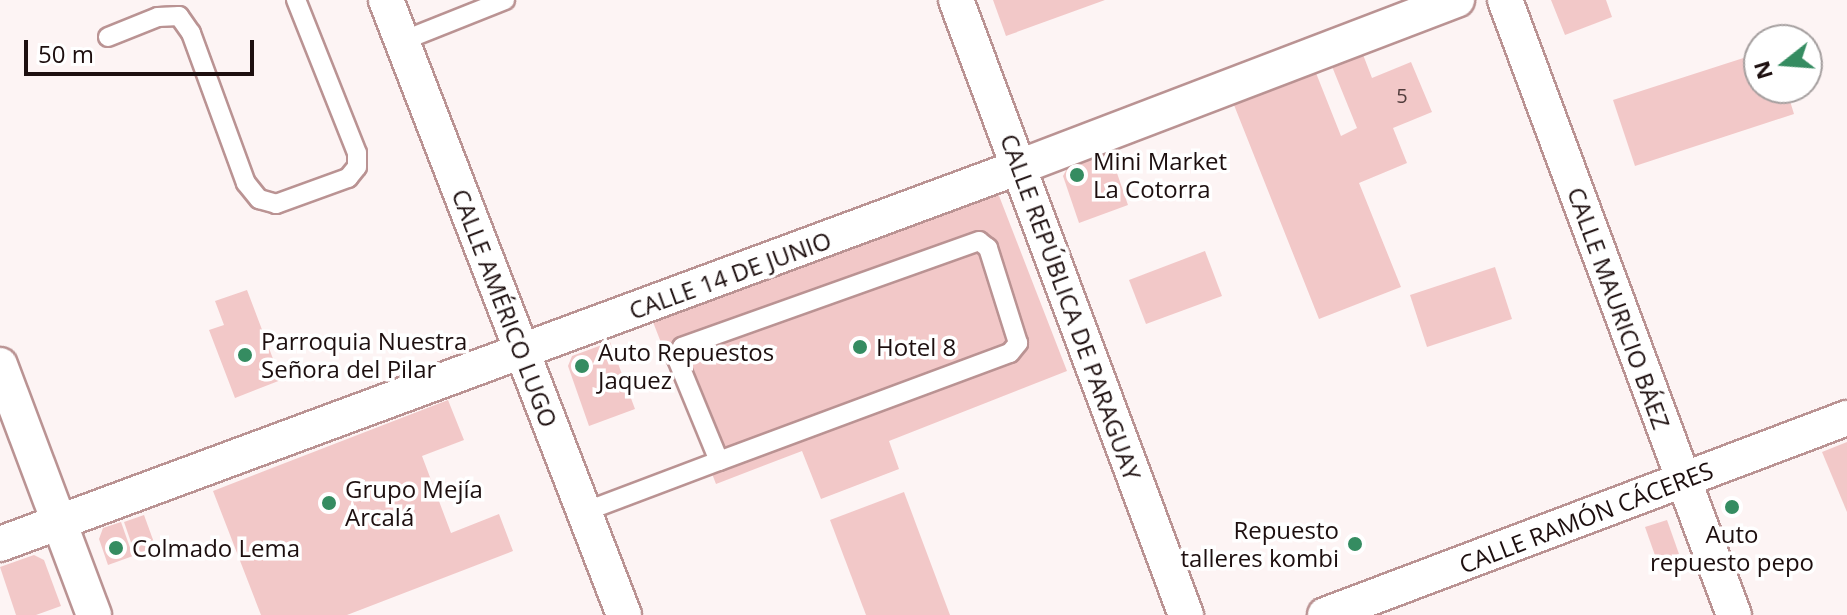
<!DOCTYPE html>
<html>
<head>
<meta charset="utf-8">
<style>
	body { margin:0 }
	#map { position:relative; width:1847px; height:615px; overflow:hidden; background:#fdf4f4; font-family:"Open Sans",sans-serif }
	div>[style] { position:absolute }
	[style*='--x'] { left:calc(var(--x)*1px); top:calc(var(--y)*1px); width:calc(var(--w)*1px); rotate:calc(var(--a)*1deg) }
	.building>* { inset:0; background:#f2c8c8 }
	.roads { filter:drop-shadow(2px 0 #ba9393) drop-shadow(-2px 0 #ba9393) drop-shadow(0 2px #ba9393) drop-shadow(0 -2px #ba9393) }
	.service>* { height:18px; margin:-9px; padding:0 9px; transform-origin:9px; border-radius:9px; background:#fff }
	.minor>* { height:34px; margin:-17px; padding:0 17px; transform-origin:17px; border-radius:17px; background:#fff }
	.dots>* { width:22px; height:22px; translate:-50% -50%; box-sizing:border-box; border:4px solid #fff; border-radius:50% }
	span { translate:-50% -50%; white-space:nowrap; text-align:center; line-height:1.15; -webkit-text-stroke:7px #fff; paint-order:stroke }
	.number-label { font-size:20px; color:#523d3d }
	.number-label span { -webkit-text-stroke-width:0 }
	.poi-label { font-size:24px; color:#1d0f0f }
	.left { translate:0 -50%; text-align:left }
	.right { translate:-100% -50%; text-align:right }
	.street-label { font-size:24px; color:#1d0f0f }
	.north { position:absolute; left:1743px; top:24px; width:80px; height:80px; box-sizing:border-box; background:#fff; border:2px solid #a59f9f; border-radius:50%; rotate:253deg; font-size:22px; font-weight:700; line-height:32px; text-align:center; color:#1d0f0f }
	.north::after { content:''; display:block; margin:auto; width:28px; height:36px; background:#358c61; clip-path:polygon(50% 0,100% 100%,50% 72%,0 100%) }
	.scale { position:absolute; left:24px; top:40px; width:230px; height:36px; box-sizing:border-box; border:4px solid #1d0f0f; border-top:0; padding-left:10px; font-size:24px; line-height:28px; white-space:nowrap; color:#1d0f0f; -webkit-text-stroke:6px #fff; paint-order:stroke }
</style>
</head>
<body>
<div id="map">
	<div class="building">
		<div style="clip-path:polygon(993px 0,1105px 0,1006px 36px)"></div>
		<div style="clip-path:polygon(1551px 0,1606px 0,1612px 17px,1565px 35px)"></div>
		<div style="clip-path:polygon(1362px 52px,1372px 78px,1411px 62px,1432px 112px,1393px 128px,1407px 163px,1359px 183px,1401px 287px,1319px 319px,1234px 105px,1316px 73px,1341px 136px,1357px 128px,1331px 64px)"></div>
		<div style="clip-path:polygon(1759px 53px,1759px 88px,1786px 88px,1794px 114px,1635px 166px,1613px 100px)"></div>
		<div style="clip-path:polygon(1109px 150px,1128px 205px,1079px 223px,1063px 176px,1069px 165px)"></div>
		<div style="clip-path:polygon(996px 188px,1067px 371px,889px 441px,899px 469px,821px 499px,802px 451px,716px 484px,653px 322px)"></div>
		<div style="clip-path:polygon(1205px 251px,1222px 296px,1146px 324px,1129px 280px)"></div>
		<div style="clip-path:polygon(1495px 267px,1512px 319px,1427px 347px,1410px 295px)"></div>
		<div style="clip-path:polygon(247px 290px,281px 380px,235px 398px,209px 330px,224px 325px,215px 301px)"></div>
		<div style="clip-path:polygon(610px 342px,635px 409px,589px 426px,568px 366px,572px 356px)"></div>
		<div style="clip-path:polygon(448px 400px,464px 440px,422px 456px,451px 533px,499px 514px,513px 551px,347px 615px,261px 615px,213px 491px)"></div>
		<div style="clip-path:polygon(1847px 442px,1847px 512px,1822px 452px)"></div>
		<div style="clip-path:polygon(904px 492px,950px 615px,866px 615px,830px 520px)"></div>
		<div style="clip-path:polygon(144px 515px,156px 548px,135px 554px,124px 522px)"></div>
		<div style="clip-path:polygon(1667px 520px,1679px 554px,1657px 561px,1645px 527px)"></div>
		<div style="clip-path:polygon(121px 522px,133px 556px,108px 565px,99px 539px,103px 528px)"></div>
		<div style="clip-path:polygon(34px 555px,44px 560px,61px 606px,36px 615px,16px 615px,0 567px)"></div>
	</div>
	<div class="roads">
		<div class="service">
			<div style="--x:108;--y:37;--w:54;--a:-21.8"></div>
			<div style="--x:158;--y:17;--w:21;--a:-3"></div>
			<div style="--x:179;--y:16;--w:21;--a:55"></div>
			<div style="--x:191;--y:33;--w:160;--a:69.9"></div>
			<div style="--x:246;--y:183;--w:21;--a:51"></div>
			<div style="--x:259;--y:199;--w:18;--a:16"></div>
			<div style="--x:276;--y:204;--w:77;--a:-19.9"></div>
			<div style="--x:348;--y:178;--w:14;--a:-51"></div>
			<div style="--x:357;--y:167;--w:14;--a:-90"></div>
			<div style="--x:357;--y:153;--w:165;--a:-111.7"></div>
			<div style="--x:402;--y:41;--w:111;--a:-21.7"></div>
			<div style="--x:584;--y:512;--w:144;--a:-20.7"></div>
			<div style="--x:719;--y:461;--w:310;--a:-20.4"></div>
			<div style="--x:1010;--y:353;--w:13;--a:-51"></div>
			<div style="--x:1018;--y:343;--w:100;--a:-107.5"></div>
			<div style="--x:988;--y:248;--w:11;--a:-142"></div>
			<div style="--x:979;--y:241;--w:315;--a:160.4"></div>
			<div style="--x:682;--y:347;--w:13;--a:113"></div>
			<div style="--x:677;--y:359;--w:110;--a:67.6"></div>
		</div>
		<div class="minor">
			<div style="--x:386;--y:0;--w:659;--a:68.84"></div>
			<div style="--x:956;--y:0;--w:657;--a:69.5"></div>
			<div style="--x:1505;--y:0;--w:656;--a:69.58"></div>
			<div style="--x:0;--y:365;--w:267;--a:69.4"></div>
			<div style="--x:0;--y:544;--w:1087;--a:-20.3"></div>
			<div style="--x:1019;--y:167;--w:469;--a:-20.9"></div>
			<div style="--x:1325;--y:615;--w:558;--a:-20.68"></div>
		</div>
	</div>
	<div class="dots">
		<div style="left:1077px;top:175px;background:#358c61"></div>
		<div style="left:860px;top:347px;background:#358c61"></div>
		<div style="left:245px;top:355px;background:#358c61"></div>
		<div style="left:582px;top:366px;background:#358c61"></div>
		<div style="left:329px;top:503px;background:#358c61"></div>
		<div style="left:1732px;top:507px;background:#358c61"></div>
		<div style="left:1355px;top:544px;background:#358c61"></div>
		<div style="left:116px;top:548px;background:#358c61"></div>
	</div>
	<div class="number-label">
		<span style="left:1402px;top:95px">5</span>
	</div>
	<div class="poi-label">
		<span class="left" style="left:1093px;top:175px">Mini Market<br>La Cotorra</span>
		<span class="left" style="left:261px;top:355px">Parroquia Nuestra<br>Señora del Pilar</span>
		<span class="left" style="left:876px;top:347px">Hotel 8</span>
		<span class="left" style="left:598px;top:366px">Auto Repuestos<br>Jaquez</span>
		<span class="left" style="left:345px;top:503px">Grupo Mejía<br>Arcalá</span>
		<span class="right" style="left:1339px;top:544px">Repuesto<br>talleres kombi</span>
		<span style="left:1732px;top:548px">Auto<br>repuesto pepo</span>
		<span class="left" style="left:132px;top:548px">Colmado Lema</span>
	</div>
	<div class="street-label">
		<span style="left:730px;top:275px;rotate:-20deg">CALLE 14 DE JUNIO</span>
		<span style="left:1071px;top:307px;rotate:70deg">CALLE REPÚBLICA DE PARAGUAY</span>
		<span style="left:505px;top:308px;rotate:69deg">CALLE AMÉRICO LUGO</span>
		<span style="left:1619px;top:308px;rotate:70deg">CALLE MAURICIO BÁEZ</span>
		<span style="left:1586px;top:517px;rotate:-21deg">CALLE RAMÓN CÁCERES</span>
	</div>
	<div class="north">N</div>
	<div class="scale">50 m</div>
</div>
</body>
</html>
